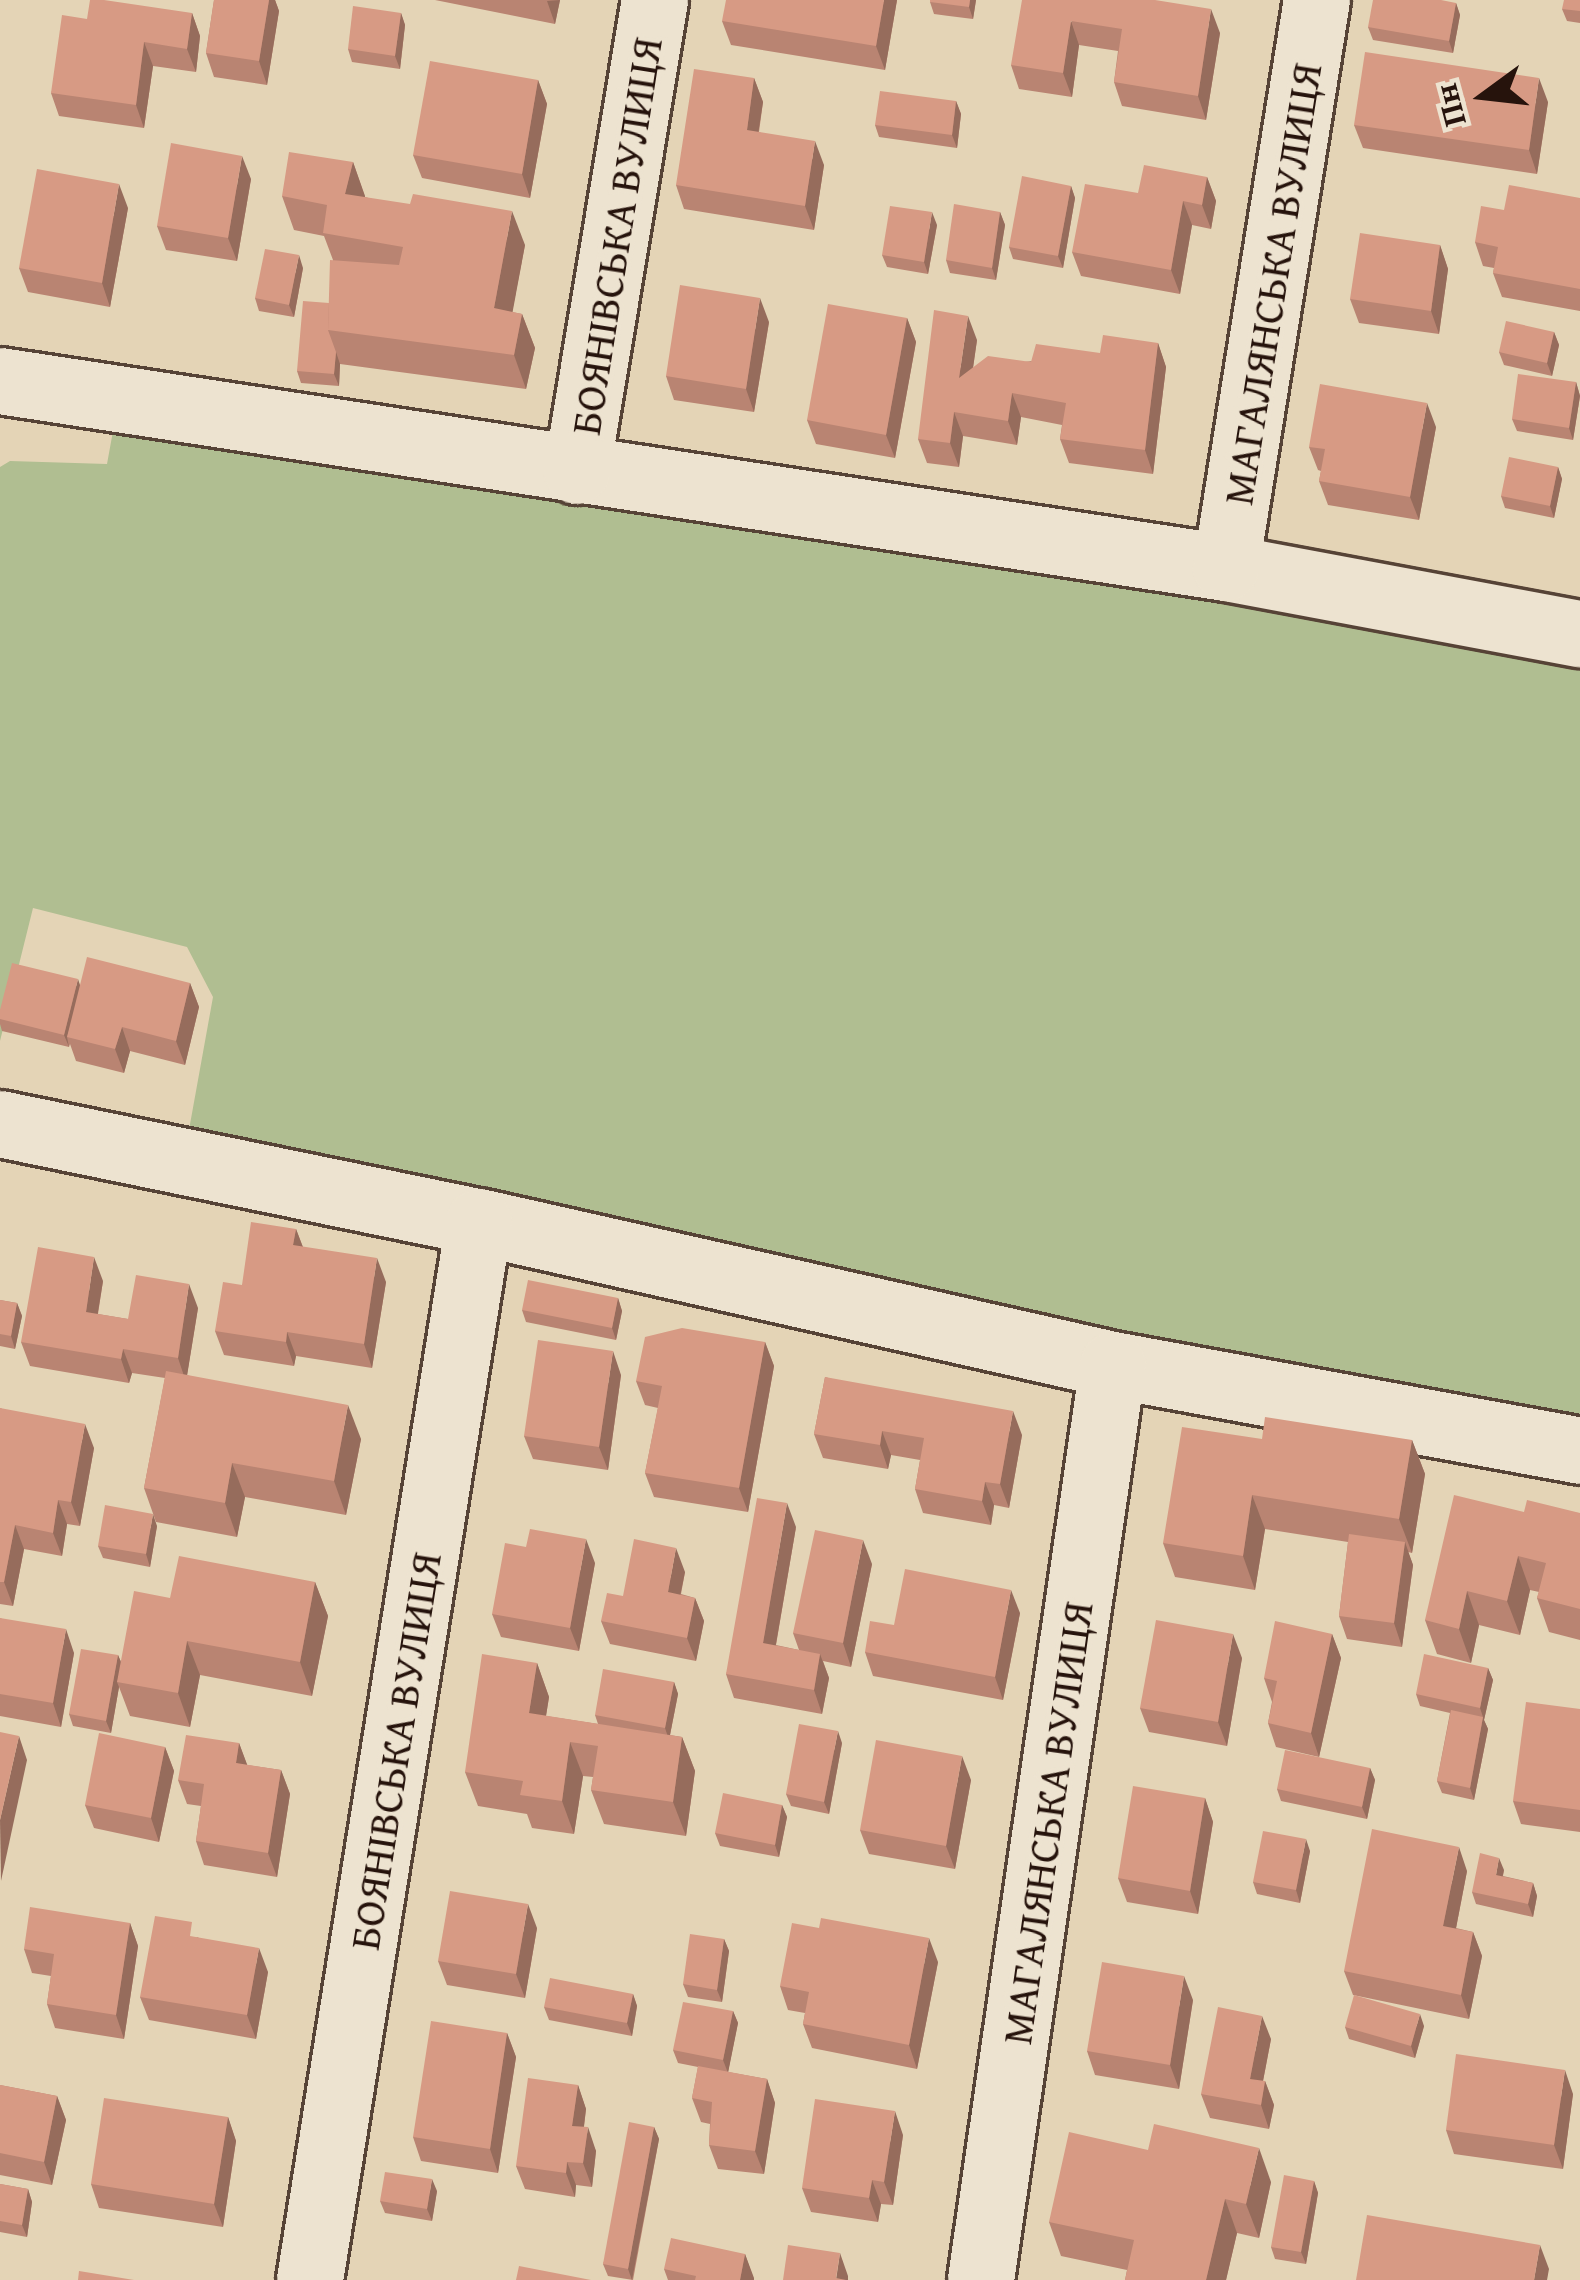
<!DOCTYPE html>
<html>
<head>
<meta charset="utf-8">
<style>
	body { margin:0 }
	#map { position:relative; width:1580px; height:2280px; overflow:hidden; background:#e4d4b6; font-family:"Gentium Book Plus",serif }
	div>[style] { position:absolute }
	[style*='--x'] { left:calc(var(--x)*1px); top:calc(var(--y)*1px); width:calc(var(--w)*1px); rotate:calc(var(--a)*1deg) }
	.green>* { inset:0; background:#b0be91 }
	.roads { filter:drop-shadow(3px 0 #564336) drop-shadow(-3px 0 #564336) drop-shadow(0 3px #564336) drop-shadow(0 -3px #564336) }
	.street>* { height:66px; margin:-33px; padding:0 33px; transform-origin:33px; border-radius:33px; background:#ede3d0 }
	.wall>* { inset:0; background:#b98472 }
	.shaded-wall>* { inset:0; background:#966c5c }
	.building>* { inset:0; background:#d79a84 }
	span { translate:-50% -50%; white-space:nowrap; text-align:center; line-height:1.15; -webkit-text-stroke:9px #ede3d0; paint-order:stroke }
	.street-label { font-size:42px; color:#26130c }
	.north { position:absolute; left:1424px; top:36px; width:120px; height:120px; -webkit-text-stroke:9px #ede3d0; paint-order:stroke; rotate:255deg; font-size:33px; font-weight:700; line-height:48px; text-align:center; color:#26130c }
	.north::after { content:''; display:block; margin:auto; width:42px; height:54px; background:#26130c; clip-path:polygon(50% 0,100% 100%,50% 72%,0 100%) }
</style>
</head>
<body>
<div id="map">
	<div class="green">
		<div style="clip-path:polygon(119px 398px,1580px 633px,1580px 1453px,183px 1163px,213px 997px,187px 947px,33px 908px,0 1041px,0 467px,10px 461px,107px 464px)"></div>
	</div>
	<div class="roads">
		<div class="street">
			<div style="--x:0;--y:381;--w:1240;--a:8.67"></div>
			<div style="--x:1226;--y:568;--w:360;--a:10.6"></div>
			<div style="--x:577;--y:471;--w:477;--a:-80.6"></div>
			<div style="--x:1226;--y:568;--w:575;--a:-80.9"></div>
			<div style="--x:0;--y:1124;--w:489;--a:11.6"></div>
			<div style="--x:479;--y:1222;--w:650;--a:12.71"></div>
			<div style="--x:1113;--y:1365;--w:475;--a:10.4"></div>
			<div style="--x:310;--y:2280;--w:1071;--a:-80.92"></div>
			<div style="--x:981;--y:2280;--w:924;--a:-81.79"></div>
		</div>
	</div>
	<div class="wall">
		<div style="clip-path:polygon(214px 0,275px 0,279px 11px,267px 85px,214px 77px,206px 53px)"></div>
		<div style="clip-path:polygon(435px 0,560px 0,555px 24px)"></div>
		<div style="clip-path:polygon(897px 0,885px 70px,731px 45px,722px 21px)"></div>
		<div style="clip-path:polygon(976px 0,973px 19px,934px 14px,930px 2px)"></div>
		<div style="clip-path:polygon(1580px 0,1580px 23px,1567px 21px,1562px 9px)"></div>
		<div style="clip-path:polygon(1100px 1px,1220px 33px,1206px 120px,1122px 106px,1114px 82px,1118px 51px,1079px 45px,1072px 97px,1019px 89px,1011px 65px)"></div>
		<div style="clip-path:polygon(1456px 3px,1460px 15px,1453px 53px,1373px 40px,1368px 27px)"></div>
		<div style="clip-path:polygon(192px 13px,200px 36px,196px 72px,153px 66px,144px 128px,59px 116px,51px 93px,87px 19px)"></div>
		<div style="clip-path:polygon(401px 13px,405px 25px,400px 69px,352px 62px,348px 49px)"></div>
		<div style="clip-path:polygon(754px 78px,763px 102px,759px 132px,824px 165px,814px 230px,684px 209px,676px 185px)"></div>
		<div style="clip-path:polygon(538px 80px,547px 104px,530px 198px,422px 178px,413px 155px)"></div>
		<div style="clip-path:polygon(956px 101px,961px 114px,957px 148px,879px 137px,875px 125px)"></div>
		<div style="clip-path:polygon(1548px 102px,1537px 174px,1363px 148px,1354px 125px)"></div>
		<div style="clip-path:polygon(353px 162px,365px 197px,525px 245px,512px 312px,522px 314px,535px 348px,526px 389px,340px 364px,339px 386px,301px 383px,297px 371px,329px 303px,333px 260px,324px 236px,294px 230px,282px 196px)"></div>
		<div style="clip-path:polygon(1207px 177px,1216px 201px,1211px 229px,1192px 225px,1180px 294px,1081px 276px,1072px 252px,1138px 193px)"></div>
		<div style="clip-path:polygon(251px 179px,237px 261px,166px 250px,157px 226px)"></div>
		<div style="clip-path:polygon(1071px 186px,1075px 198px,1063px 268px,1013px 259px,1009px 247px)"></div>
		<div style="clip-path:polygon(1580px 198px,1580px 311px,1502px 297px,1493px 273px,1494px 268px,1483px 266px,1475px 242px,1504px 210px)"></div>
		<div style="clip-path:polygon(128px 208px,110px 307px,28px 292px,19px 268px)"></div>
		<div style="clip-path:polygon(1000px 212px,1005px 225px,996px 280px,950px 273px,946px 260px)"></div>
		<div style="clip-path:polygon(937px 225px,928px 274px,887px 267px,882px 255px)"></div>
		<div style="clip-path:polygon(1440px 245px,1448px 269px,1439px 334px,1359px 323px,1350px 299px)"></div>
		<div style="clip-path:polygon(303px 268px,294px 317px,259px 311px,255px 298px)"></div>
		<div style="clip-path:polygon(907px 318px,916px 342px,895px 458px,816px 444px,807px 420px)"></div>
		<div style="clip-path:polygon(769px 322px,754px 412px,674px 400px,666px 376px)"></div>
		<div style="clip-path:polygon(1554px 332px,1559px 345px,1552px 376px,1504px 365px,1499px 352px)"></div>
		<div style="clip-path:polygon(977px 340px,973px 368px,1100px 353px,1158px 343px,1166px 367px,1153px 474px,1069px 463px,1060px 439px,1062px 425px,1021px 417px,1017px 445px,963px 436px,959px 467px,927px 463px,918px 439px)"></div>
		<div style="clip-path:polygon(1576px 382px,1580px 396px,1573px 440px,1517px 431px,1512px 419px)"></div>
		<div style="clip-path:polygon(1436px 427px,1419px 520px,1328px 505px,1319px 481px,1321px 471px,1318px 470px,1309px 447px)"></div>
		<div style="clip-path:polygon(1558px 467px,1562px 479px,1554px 518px,1505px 508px,1501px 496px)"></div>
		<div style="clip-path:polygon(190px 983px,199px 1007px,185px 1065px,130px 1051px,124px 1073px,76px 1061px,70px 1044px,69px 1047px,2px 1031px,0 1024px,0 1010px,80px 985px)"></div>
		<div style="clip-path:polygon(296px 1229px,303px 1247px,386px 1282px,372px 1368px,296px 1356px,294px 1366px,224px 1355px,215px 1331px,242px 1285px)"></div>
		<div style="clip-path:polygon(103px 1281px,98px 1314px,128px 1319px,198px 1308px,187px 1375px,361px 1439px,346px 1515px,245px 1497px,237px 1537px,156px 1522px,144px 1488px,165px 1378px,132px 1373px,129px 1383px,30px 1366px,21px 1342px)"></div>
		<div style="clip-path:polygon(618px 1298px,622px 1311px,616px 1340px,526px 1322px,522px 1310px)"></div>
		<div style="clip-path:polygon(0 1300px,17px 1303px,22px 1316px,15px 1349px,0 1346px)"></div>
		<div style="clip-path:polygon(765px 1342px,774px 1366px,748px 1512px,654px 1497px,645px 1473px,658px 1408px,645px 1405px,636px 1381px)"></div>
		<div style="clip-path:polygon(621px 1375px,608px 1470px,533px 1459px,524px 1436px)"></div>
		<div style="clip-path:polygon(825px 1377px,1022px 1435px,1009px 1508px,994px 1505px,991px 1525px,923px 1513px,915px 1489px,920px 1460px,891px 1455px,888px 1469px,823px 1458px,814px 1434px)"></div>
		<div style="clip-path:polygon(0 1408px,94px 1448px,80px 1526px,67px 1524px,62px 1556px,24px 1549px,13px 1606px,0 1604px)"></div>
		<div style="clip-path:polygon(1262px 1439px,1412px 1440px,1425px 1474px,1412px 1553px,1408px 1552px,1413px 1565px,1402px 1647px,1347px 1639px,1339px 1616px,1348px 1542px,1265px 1529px,1255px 1590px,1175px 1577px,1163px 1543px)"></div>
		<div style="clip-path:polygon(1524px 1512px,1580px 1513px,1580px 1640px,1549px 1632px,1537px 1598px,1539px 1592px,1530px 1590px,1520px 1635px,1479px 1625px,1471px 1663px,1437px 1654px,1425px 1620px)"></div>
		<div style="clip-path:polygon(157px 1526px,150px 1567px,103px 1558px,98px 1546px)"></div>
		<div style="clip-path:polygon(796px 1527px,776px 1645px,799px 1650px,793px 1633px,872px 1564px,851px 1667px,823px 1661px,829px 1678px,822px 1714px,734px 1698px,726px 1674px)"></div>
		<div style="clip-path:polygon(595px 1563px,579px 1651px,501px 1637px,492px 1614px)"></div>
		<div style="clip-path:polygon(685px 1572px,681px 1594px,695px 1598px,704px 1621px,696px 1661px,610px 1644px,601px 1621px,623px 1596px)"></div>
		<div style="clip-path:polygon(315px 1582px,328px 1616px,312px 1696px,200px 1675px,190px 1727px,130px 1716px,119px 1687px,111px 1733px,73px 1726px,69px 1714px,118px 1655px,121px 1662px,170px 1598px)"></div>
		<div style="clip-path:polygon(1020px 1613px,1003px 1700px,873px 1676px,865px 1652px,894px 1625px)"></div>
		<div style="clip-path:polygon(0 1618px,74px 1653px,61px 1727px,0 1716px)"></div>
		<div style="clip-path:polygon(1332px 1634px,1341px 1658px,1319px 1757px,1276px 1747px,1268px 1723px,1272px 1702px,1264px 1678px)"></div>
		<div style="clip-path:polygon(1242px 1658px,1227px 1746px,1149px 1732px,1140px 1708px)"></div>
		<div style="clip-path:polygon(537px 1663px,549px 1697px,546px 1716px,598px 1724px,595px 1715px,674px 1682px,678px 1694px,670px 1735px,682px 1737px,695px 1771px,686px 1836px,604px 1824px,591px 1790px,593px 1777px,583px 1776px,574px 1834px,532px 1828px,527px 1814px,478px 1806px,465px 1772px)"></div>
		<div style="clip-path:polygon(1488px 1668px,1493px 1680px,1484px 1720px,1488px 1729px,1474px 1800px,1442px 1793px,1437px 1781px,1450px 1713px,1420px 1706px,1416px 1694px)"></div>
		<div style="clip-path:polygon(1580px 1709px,1580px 1832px,1521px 1824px,1513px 1801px)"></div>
		<div style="clip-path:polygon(239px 1743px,247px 1765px,281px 1770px,290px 1794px,277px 1877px,204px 1865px,196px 1841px,201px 1806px,187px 1804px,178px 1780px)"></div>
		<div style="clip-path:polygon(842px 1743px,829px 1814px,791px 1806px,786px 1794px)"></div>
		<div style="clip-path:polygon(165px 1747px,174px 1771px,159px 1842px,94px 1828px,85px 1805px)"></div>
		<div style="clip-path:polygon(1370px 1768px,1375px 1780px,1367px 1819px,1281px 1801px,1277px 1789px)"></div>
		<div style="clip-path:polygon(971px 1780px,955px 1869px,869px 1854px,860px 1830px)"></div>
		<div style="clip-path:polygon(1205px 1798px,1213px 1822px,1198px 1914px,1127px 1902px,1118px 1878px)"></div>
		<div style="clip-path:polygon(782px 1805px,787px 1817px,779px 1857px,720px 1846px,715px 1833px)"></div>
		<div style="clip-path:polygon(1310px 1851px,1300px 1903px,1257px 1894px,1253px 1882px)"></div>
		<div style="clip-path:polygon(1504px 1870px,1503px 1876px,1533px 1883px,1537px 1896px,1533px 1917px,1476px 1904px,1472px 1892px)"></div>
		<div style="clip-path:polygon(1467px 1871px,1456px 1928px,1473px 1932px,1482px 1956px,1469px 2019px,1353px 1995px,1344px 1971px)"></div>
		<div style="clip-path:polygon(130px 1923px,138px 1946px,124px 2039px,55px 2028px,47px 2004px,51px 1976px,32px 1973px,24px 1949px)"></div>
		<div style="clip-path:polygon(537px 1928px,525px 1998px,447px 1985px,438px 1961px)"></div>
		<div style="clip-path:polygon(197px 1937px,268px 1972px,256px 2039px,149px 2020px,140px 1997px)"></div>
		<div style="clip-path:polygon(724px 1939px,729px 1951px,722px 2002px,688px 1997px,683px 1984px)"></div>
		<div style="clip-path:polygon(938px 1962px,917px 2069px,812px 2048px,803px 2024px,805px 2013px,788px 2010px,780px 1986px)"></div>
		<div style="clip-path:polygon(633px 1994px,637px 2006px,632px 2036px,549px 2020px,544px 2007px)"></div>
		<div style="clip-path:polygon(1193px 2000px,1179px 2089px,1095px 2075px,1087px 2051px)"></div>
		<div style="clip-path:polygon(733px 2011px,738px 2023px,728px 2072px,767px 2079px,775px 2103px,764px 2174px,718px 2169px,709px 2145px,710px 2124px,701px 2122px,692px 2098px,698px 2067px,678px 2063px,673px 2050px)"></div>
		<div style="clip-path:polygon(1424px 2026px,1415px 2058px,1349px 2039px,1345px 2027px)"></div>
		<div style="clip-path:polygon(507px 2033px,516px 2057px,498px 2173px,421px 2161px,413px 2137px)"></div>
		<div style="clip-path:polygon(1271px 2039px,1263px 2081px,1265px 2081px,1274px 2105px,1269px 2129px,1210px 2118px,1201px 2094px)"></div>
		<div style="clip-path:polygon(0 2085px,57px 2096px,66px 2120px,52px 2185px,0 2175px)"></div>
		<div style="clip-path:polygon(578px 2085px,586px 2109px,584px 2127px,596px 2151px,592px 2187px,576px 2185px,575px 2197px,525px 2189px,516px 2166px)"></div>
		<div style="clip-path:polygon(1573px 2094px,1563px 2169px,1454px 2154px,1446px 2130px)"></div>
		<div style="clip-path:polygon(228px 2117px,236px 2141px,223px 2227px,99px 2208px,91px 2184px)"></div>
		<div style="clip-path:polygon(654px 2127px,659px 2139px,633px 2280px,608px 2276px,603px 2264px)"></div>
		<div style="clip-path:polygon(903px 2135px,893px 2205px,881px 2204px,878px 2222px,811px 2212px,802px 2188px)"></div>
		<div style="clip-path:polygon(1314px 2181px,1318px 2193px,1306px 2264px,1275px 2259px,1271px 2247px)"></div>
		<div style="clip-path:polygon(1271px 2182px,1259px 2238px,1237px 2233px,1226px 2280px,1125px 2280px,1127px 2270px,1061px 2256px,1049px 2222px)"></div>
		<div style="clip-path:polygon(0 2184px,28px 2189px,32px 2202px,27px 2237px,0 2232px)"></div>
		<div style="clip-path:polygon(437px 2191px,432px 2221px,385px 2213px,380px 2201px)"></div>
		<div style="clip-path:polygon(745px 2254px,754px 2280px,668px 2280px,664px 2269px)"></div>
	</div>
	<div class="shaded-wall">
		<div style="clip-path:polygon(269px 0,275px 0,279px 11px,267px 85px,259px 61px)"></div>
		<div style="clip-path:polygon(560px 0,555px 24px,547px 1px)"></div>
		<div style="clip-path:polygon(884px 0,897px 0,885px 70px,876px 46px)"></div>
		<div style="clip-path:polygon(970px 0,976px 0,973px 19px,969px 7px)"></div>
		<div style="clip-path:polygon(1456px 3px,1460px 15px,1453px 53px,1449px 41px)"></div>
		<div style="clip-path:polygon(1211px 9px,1220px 33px,1206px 120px,1198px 96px)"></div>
		<div style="clip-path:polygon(192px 13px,200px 36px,196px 72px,187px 49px)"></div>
		<div style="clip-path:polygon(401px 13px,405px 25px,400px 69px,395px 56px)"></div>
		<div style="clip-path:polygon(1071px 21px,1079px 45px,1072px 97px,1063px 73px)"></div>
		<div style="clip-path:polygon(144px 42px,153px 66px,144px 128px,136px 105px)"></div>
		<div style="clip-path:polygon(754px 78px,763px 102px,755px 154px,747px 130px)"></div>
		<div style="clip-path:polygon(1539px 78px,1548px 102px,1537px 174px,1529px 150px)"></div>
		<div style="clip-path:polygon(538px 80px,547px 104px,530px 198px,522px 174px)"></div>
		<div style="clip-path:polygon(956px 101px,961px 114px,957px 148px,952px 135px)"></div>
		<div style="clip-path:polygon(815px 141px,824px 165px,814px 230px,805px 206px)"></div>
		<div style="clip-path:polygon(242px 156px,251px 179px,237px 261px,228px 238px)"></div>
		<div style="clip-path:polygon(353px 162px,365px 196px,358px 228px,345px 194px)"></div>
		<div style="clip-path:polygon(1207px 177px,1216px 201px,1211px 229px,1202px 205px)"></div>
		<div style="clip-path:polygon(119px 184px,128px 208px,110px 307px,102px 283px)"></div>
		<div style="clip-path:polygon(1071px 186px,1075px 198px,1063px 268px,1058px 256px)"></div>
		<div style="clip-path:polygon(1183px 201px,1192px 225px,1180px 294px,1171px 270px)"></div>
		<div style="clip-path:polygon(512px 211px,525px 245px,507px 342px,494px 308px)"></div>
		<div style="clip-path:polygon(932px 212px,937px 225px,928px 274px,924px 262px)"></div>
		<div style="clip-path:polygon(1000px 212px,1005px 225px,996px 280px,992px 268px)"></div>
		<div style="clip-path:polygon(1440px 245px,1448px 269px,1439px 334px,1431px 311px)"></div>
		<div style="clip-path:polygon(299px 255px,303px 268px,294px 317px,289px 305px)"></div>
		<div style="clip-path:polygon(760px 298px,769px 322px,754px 412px,746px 389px)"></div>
		<div style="clip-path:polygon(522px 314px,535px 348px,526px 389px,514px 355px)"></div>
		<div style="clip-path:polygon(968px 316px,977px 340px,968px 402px,959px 378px)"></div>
		<div style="clip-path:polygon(907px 318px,916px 342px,895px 458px,886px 435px)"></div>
		<div style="clip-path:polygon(1554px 332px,1559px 345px,1552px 376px,1547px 363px)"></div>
		<div style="clip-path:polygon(1158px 343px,1166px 367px,1153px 474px,1145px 450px)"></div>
		<div style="clip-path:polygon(336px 352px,340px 364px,339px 386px,334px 374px)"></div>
		<div style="clip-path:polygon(1576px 382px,1580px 396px,1573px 440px,1569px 428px)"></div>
		<div style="clip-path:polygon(1012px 393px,1021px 417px,1017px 445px,1008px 421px)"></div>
		<div style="clip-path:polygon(1427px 403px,1436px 427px,1419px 520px,1410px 497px)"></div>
		<div style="clip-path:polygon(954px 412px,963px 436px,959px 467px,950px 443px)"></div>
		<div style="clip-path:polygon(1558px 467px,1562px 479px,1554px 518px,1550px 506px)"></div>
		<div style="clip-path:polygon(78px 979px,82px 991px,67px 1037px,69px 1047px,64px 1035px)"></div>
		<div style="clip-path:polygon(190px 983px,199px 1007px,185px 1065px,176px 1041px)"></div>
		<div style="clip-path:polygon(122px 1027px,130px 1051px,124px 1073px,115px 1049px)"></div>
		<div style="clip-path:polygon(296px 1229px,305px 1253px,293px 1245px)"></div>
		<div style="clip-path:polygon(94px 1257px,103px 1281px,94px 1336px,86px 1312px)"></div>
		<div style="clip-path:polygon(377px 1258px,386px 1282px,372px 1368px,364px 1344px)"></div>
		<div style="clip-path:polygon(189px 1284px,198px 1308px,186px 1382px,178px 1358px)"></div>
		<div style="clip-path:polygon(618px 1298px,622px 1311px,616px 1340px,612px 1328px)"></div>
		<div style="clip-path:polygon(17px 1303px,22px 1316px,15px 1349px,11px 1336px)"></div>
		<div style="clip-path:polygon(287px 1332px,296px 1356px,294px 1366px,286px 1342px)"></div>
		<div style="clip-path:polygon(765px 1342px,774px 1366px,748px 1512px,739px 1488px)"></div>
		<div style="clip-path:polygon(123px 1349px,132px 1373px,129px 1383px,121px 1359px)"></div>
		<div style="clip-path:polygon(613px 1351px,621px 1375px,608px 1470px,599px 1447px)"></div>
		<div style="clip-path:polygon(348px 1405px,361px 1439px,346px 1515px,334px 1481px)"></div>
		<div style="clip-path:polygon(1013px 1411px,1022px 1435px,1009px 1508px,1000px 1484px)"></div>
		<div style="clip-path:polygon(85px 1424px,94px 1448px,80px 1526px,71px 1502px)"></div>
		<div style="clip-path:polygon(882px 1431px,891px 1455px,888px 1469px,880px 1445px)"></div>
		<div style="clip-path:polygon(1412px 1440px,1425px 1474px,1412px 1553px,1399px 1519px)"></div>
		<div style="clip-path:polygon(232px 1463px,245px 1497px,237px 1537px,225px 1503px)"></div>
		<div style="clip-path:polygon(985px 1482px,994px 1505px,991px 1525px,982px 1501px)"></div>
		<div style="clip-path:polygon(1252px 1495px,1265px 1529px,1255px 1590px,1243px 1556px)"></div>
		<div style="clip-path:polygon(58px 1500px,67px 1524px,62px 1556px,53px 1533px)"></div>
		<div style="clip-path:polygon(787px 1503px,796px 1527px,772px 1667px,763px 1643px)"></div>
		<div style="clip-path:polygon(153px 1514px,157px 1526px,150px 1567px,146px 1554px)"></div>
		<div style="clip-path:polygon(15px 1525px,24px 1549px,13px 1606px,4px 1582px)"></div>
		<div style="clip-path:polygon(586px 1539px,595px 1563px,579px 1651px,570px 1628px)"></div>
		<div style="clip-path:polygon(863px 1540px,872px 1564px,851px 1667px,843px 1643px)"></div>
		<div style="clip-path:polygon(1405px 1542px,1413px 1565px,1402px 1647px,1394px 1623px)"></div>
		<div style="clip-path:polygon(676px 1548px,685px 1572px,676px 1616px,668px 1592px)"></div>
		<div style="clip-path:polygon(1518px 1556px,1530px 1590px,1520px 1635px,1507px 1601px)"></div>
		<div style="clip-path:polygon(315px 1582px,328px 1616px,312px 1696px,300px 1662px)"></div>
		<div style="clip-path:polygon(1011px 1590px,1020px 1613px,1003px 1700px,995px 1677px)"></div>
		<div style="clip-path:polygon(1467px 1591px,1479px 1625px,1471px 1663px,1459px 1629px)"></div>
		<div style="clip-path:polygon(695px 1598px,704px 1621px,696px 1661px,687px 1638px)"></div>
		<div style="clip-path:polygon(66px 1629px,74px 1653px,61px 1727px,53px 1703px)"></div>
		<div style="clip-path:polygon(1233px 1634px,1242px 1658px,1227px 1746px,1218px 1722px)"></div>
		<div style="clip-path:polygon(1332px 1634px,1341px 1658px,1319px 1757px,1311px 1733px)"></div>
		<div style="clip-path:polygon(187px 1641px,200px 1675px,190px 1727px,178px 1693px)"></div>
		<div style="clip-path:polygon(820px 1654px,829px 1678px,822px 1714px,814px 1690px)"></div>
		<div style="clip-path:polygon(118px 1655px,123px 1667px,117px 1682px,119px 1687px,111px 1733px,106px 1721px)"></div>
		<div style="clip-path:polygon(537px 1663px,549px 1697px,541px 1747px,529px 1713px)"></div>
		<div style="clip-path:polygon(1488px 1668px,1493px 1680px,1484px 1720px,1488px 1729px,1474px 1800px,1470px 1788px,1483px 1717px,1480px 1708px)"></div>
		<div style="clip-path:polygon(674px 1682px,678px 1694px,669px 1740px,665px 1728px)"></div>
		<div style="clip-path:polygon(838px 1731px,842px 1743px,829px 1814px,824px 1802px)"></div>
		<div style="clip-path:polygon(19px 1736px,27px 1760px,1px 1881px,0 1820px)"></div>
		<div style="clip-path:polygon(682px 1737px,695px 1771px,686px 1836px,673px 1802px)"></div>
		<div style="clip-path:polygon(570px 1742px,583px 1776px,574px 1834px,562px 1801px)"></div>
		<div style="clip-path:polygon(239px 1743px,248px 1767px,236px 1763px)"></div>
		<div style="clip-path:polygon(165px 1747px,174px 1771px,159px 1842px,151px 1818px)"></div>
		<div style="clip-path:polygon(962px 1756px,971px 1780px,955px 1869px,946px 1846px)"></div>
		<div style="clip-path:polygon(1370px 1768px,1375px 1780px,1367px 1819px,1362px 1807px)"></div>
		<div style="clip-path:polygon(281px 1770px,290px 1794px,277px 1877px,268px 1853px)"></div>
		<div style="clip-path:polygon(1205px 1798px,1213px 1822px,1198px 1914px,1190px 1891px)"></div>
		<div style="clip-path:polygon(782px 1805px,787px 1817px,779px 1857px,775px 1845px)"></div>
		<div style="clip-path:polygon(1306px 1839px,1310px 1851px,1300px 1903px,1296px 1890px)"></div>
		<div style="clip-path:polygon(1459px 1847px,1467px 1871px,1452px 1949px,1443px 1926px)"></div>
		<div style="clip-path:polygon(1499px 1858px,1504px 1870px,1500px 1887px,1496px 1875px)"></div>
		<div style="clip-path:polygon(1533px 1883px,1537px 1896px,1533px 1917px,1528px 1904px)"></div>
		<div style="clip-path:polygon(528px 1904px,537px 1928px,525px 1998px,516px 1974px)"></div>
		<div style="clip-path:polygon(130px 1923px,138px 1946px,124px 2039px,116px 2015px)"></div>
		<div style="clip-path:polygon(1473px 1932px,1482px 1956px,1469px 2019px,1461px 1995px)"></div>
		<div style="clip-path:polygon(929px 1938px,938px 1962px,917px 2069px,909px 2045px)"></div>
		<div style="clip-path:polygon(724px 1939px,729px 1951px,722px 2002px,717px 1990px)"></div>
		<div style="clip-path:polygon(259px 1948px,268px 1972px,256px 2039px,247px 2015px)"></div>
		<div style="clip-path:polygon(1184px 1976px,1193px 2000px,1179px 2089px,1170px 2065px)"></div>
		<div style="clip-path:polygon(633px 1994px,637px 2006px,632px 2036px,627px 2023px)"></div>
		<div style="clip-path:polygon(733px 2011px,738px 2023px,728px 2073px,723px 2060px)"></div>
		<div style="clip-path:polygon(1420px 2014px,1424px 2026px,1415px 2058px,1411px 2046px)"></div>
		<div style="clip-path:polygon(1262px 2016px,1271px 2039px,1259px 2102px,1250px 2079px)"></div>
		<div style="clip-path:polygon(507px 2033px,516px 2057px,498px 2173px,490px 2149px)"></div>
		<div style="clip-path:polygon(1565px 2070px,1573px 2094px,1563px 2169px,1554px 2145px)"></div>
		<div style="clip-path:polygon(767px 2079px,775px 2103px,764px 2174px,755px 2151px)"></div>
		<div style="clip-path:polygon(1265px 2081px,1274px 2105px,1269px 2129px,1261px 2105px)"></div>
		<div style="clip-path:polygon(578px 2085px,586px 2109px,581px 2149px,572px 2126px)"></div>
		<div style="clip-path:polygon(57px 2096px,66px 2120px,52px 2185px,44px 2162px)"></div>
		<div style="clip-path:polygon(895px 2111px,903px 2135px,893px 2205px,884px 2182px)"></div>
		<div style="clip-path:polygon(228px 2117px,236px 2141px,223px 2227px,214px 2204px)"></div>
		<div style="clip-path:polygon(588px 2127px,596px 2151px,592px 2187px,583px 2163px)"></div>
		<div style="clip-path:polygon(654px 2127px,659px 2139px,632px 2280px,628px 2269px)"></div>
		<div style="clip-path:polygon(1259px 2148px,1271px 2182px,1259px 2238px,1246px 2204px)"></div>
		<div style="clip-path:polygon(567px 2162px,576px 2185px,575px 2197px,566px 2173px)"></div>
		<div style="clip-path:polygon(432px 2179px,437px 2191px,432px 2221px,427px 2209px)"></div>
		<div style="clip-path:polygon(872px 2180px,881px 2204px,878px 2222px,869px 2198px)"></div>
		<div style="clip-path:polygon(1314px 2181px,1318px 2193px,1306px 2264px,1301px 2252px)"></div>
		<div style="clip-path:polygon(28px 2189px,32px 2202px,27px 2237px,22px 2225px)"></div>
		<div style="clip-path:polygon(1225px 2199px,1237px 2233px,1226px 2280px,1206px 2280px)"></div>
		<div style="clip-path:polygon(1540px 2245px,1549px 2269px,1547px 2280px,1534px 2280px)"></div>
		<div style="clip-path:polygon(840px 2253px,848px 2276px,848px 2280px,836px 2280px)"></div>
		<div style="clip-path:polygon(745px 2254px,754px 2278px,754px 2280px,740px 2280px)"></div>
	</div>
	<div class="building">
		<div style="clip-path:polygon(90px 0,104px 0,192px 13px,187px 49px,144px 42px,136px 105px,51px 93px,62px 15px,87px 19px)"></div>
		<div style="clip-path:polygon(214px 0,269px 0,259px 61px,206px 53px)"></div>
		<div style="clip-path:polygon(726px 0,884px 0,876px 46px,722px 21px)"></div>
		<div style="clip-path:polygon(930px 0,970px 0,969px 7px,930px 2px)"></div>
		<div style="clip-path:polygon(1022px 0,1155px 0,1211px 9px,1198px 96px,1114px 82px,1122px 29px,1071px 21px,1063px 73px,1011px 65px)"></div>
		<div style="clip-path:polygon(1373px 0,1441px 0,1456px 3px,1449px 41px,1368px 27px)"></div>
		<div style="clip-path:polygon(1564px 0,1580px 0,1580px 11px,1562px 9px)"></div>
		<div style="clip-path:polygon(353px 6px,401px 13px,395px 56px,348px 49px)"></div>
		<div style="clip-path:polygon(1365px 52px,1539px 78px,1529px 150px,1354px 125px)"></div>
		<div style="clip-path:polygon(430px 61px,538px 80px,522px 174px,413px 155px)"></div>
		<div style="clip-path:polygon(694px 69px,754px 78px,747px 130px,815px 141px,805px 206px,676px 185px)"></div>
		<div style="clip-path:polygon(880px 91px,956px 101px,952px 135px,875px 125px)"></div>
		<div style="clip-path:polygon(171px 143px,242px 156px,228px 238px,157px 226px)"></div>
		<div style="clip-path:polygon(289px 152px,353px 162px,345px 194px,410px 204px,413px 194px,512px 211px,494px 308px,522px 314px,514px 355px,328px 330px,330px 260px,399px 265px,403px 247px,323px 233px,327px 205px,282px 196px)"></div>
		<div style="clip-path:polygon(1144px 165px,1207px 177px,1202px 205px,1183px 201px,1171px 270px,1072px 252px,1085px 184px,1138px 193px)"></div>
		<div style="clip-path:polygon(37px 169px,119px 184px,102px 283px,19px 268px)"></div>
		<div style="clip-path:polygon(1022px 176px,1071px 186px,1058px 256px,1009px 247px)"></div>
		<div style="clip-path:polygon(1509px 185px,1580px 198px,1580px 289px,1493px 273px,1498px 247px,1475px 242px,1481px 206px,1504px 210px)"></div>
		<div style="clip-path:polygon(954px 204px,1000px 212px,992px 268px,946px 260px)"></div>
		<div style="clip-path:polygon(890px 206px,932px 212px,924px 262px,882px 255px)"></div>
		<div style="clip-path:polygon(1360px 233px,1440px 245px,1431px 311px,1350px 299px)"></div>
		<div style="clip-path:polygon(265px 249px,299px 255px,289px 305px,255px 298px)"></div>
		<div style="clip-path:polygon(680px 285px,760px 298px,746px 389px,666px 376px)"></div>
		<div style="clip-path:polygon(303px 301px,329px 303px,328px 330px,336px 352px,334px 374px,297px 371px)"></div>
		<div style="clip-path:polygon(828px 304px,907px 318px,886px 435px,807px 420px)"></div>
		<div style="clip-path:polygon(934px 310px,968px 316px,959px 378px,988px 356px,1031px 362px,1036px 344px,1100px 353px,1103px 335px,1158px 343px,1145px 450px,1060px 439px,1066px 403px,1012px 393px,1008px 421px,954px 412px,950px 443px,918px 439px)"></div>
		<div style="clip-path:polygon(1506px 321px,1554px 332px,1547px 363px,1499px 352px)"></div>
		<div style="clip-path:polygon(1518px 374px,1576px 382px,1569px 428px,1512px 419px)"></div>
		<div style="clip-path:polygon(1320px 384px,1427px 403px,1410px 497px,1319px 481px,1325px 449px,1309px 447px)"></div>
		<div style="clip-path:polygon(1509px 457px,1558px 467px,1550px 506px,1501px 496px)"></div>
		<div style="clip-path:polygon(87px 957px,190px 983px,176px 1041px,122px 1027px,115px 1049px,67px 1037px)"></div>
		<div style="clip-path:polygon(12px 963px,78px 979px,64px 1035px,0 1019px,0 1010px)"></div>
		<div style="clip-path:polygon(251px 1222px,296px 1229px,293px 1245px,377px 1258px,364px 1344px,287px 1332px,286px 1342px,215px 1331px,223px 1282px,242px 1285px)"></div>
		<div style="clip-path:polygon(38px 1247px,94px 1257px,86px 1312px,128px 1319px,136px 1275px,189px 1284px,178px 1358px,123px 1349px,121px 1359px,21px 1342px)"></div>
		<div style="clip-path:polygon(528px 1280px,618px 1298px,612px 1328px,522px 1310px)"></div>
		<div style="clip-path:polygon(0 1300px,17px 1303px,11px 1336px,0 1334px)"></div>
		<div style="clip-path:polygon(682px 1328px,765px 1342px,739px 1488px,645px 1473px,662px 1386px,636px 1381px,645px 1337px)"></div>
		<div style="clip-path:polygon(538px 1340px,613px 1351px,599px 1447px,524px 1436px)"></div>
		<div style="clip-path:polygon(166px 1371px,348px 1405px,334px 1481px,232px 1463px,225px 1503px,144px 1488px)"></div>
		<div style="clip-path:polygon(825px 1377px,1013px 1411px,1000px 1484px,985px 1482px,982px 1501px,915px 1489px,924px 1438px,882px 1431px,880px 1445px,814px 1434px)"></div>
		<div style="clip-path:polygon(0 1408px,85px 1424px,71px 1502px,58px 1500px,53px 1533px,15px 1525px,4px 1582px,0 1582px)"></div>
		<div style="clip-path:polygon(1265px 1417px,1412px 1440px,1399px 1519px,1252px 1495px,1243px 1556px,1163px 1543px,1182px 1427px,1262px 1439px)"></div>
		<div style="clip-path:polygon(1454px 1495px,1524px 1512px,1527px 1500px,1580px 1513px,1580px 1609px,1537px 1598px,1546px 1563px,1518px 1556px,1507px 1601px,1467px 1591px,1459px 1629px,1425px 1620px)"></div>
		<div style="clip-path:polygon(757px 1498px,787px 1503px,763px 1643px,820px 1654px,814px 1690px,726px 1674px)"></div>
		<div style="clip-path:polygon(105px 1505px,153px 1514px,146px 1554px,98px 1546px)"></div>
		<div style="clip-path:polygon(530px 1529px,586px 1539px,570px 1628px,492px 1614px,505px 1543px,526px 1547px)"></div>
		<div style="clip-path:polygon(815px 1530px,863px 1540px,843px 1643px,793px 1633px)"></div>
		<div style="clip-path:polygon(1349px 1534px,1405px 1542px,1394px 1623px,1339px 1616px)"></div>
		<div style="clip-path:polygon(634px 1539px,676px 1548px,668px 1592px,695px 1598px,687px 1638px,601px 1621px,607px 1593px,623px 1596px)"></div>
		<div style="clip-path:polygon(179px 1556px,315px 1582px,300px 1662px,187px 1641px,178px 1693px,117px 1682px,134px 1591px,170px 1598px)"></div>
		<div style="clip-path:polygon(905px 1569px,1011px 1590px,995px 1677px,865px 1652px,870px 1621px,894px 1625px)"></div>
		<div style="clip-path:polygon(0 1618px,66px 1629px,53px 1703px,0 1694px)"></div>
		<div style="clip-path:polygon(1156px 1620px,1233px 1634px,1218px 1722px,1140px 1708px)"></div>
		<div style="clip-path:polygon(1275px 1621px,1332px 1634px,1311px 1733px,1268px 1723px,1277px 1681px,1264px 1678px)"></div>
		<div style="clip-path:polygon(81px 1649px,118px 1655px,106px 1721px,69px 1714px)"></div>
		<div style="clip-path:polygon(482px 1654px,537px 1663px,529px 1713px,682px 1737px,673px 1802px,591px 1790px,598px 1746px,570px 1742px,562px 1801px,520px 1795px,523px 1781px,465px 1772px)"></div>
		<div style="clip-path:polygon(1424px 1654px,1488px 1668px,1480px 1708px,1416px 1694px)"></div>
		<div style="clip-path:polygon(603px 1669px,674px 1682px,665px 1728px,595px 1715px)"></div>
		<div style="clip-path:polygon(1526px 1702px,1580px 1709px,1580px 1810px,1513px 1801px)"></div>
		<div style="clip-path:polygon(1451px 1710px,1483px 1717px,1470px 1788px,1437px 1781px)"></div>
		<div style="clip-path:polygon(799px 1724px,838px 1731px,824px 1802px,786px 1794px)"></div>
		<div style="clip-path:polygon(0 1732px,19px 1736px,0 1820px)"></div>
		<div style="clip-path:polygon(99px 1733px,165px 1747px,151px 1818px,85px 1805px)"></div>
		<div style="clip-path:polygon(186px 1735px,239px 1743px,236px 1763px,281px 1770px,268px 1853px,196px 1841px,204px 1784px,178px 1780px)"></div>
		<div style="clip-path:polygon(876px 1740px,962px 1756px,946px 1846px,860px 1830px)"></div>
		<div style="clip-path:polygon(1285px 1750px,1370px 1768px,1362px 1807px,1277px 1789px)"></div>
		<div style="clip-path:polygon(1133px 1786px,1205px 1798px,1190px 1891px,1118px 1878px)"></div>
		<div style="clip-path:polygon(723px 1793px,782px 1805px,775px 1845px,715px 1833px)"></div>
		<div style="clip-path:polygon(1372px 1829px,1459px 1847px,1443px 1926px,1473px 1932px,1461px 1995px,1344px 1971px)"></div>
		<div style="clip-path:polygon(1263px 1831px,1306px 1839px,1296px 1890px,1253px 1882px)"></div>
		<div style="clip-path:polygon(1480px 1853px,1499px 1858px,1496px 1875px,1533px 1883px,1528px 1904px,1472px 1892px)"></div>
		<div style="clip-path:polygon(450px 1891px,528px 1904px,516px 1974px,438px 1961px)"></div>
		<div style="clip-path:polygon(30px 1907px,130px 1923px,116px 2015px,47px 2004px,54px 1954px,24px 1949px)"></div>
		<div style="clip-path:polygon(155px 1916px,192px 1922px,190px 1936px,259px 1948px,247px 2015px,140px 1997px)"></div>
		<div style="clip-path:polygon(821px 1918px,929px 1938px,909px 2045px,803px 2024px,809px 1992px,780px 1986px,792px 1923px,819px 1928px)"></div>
		<div style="clip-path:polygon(690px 1934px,724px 1939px,717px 1990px,683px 1984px)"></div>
		<div style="clip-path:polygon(1102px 1962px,1184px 1976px,1170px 2065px,1087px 2051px)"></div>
		<div style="clip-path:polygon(550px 1978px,633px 1994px,627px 2023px,544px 2007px)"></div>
		<div style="clip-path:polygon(1354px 1995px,1420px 2014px,1411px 2046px,1345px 2027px)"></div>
		<div style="clip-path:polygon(683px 2002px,733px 2011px,723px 2060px,673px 2050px)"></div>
		<div style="clip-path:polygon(1218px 2007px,1262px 2016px,1250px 2079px,1265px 2081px,1261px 2105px,1201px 2094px)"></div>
		<div style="clip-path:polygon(431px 2021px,507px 2033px,490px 2149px,413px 2137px)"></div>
		<div style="clip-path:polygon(1456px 2054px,1565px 2070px,1554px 2145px,1446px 2130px)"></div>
		<div style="clip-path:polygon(698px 2066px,767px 2079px,755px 2151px,709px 2145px,712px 2102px,692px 2098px)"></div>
		<div style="clip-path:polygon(528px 2078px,578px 2085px,572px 2126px,588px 2127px,583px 2163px,567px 2162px,566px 2173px,516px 2166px)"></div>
		<div style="clip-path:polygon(0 2085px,57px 2096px,44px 2162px,0 2153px)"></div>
		<div style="clip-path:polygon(104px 2098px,228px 2117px,214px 2204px,91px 2184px)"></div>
		<div style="clip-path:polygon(815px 2099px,895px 2111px,884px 2182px,872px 2180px,869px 2198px,802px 2188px)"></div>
		<div style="clip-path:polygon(629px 2122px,654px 2127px,628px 2269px,603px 2264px)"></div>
		<div style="clip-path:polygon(1154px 2124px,1259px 2148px,1246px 2204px,1225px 2199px,1206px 2280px,1125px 2280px,1134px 2240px,1049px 2222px,1069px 2132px,1148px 2150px)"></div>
		<div style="clip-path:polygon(385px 2172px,432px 2179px,427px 2209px,380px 2201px)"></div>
		<div style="clip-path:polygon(1284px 2175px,1314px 2181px,1301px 2252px,1271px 2247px)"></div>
		<div style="clip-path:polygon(0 2184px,28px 2189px,22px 2225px,0 2221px)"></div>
		<div style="clip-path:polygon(1367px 2215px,1540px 2245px,1534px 2280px,1356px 2280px)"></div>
		<div style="clip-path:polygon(671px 2238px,745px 2254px,740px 2280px,695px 2280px,696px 2276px,664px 2269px)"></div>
		<div style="clip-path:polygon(788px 2245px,840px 2253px,836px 2278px,846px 2280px,783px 2280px)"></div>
		<div style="clip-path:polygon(519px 2266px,591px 2280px,516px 2280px)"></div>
		<div style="clip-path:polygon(79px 2271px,134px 2280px,78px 2280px)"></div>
	</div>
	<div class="street-label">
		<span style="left:616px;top:236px;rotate:-81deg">БОЯНІВСЬКА ВУЛИЦЯ</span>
		<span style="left:1272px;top:284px;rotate:-81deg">МАГАЛЯНСЬКА ВУЛИЦЯ</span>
		<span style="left:395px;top:1751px;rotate:-81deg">БОЯНІВСЬКА ВУЛИЦЯ</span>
		<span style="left:1047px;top:1823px;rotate:-82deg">МАГАЛЯНСЬКА ВУЛИЦЯ</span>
	</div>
	<div class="north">Пн</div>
</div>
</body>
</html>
